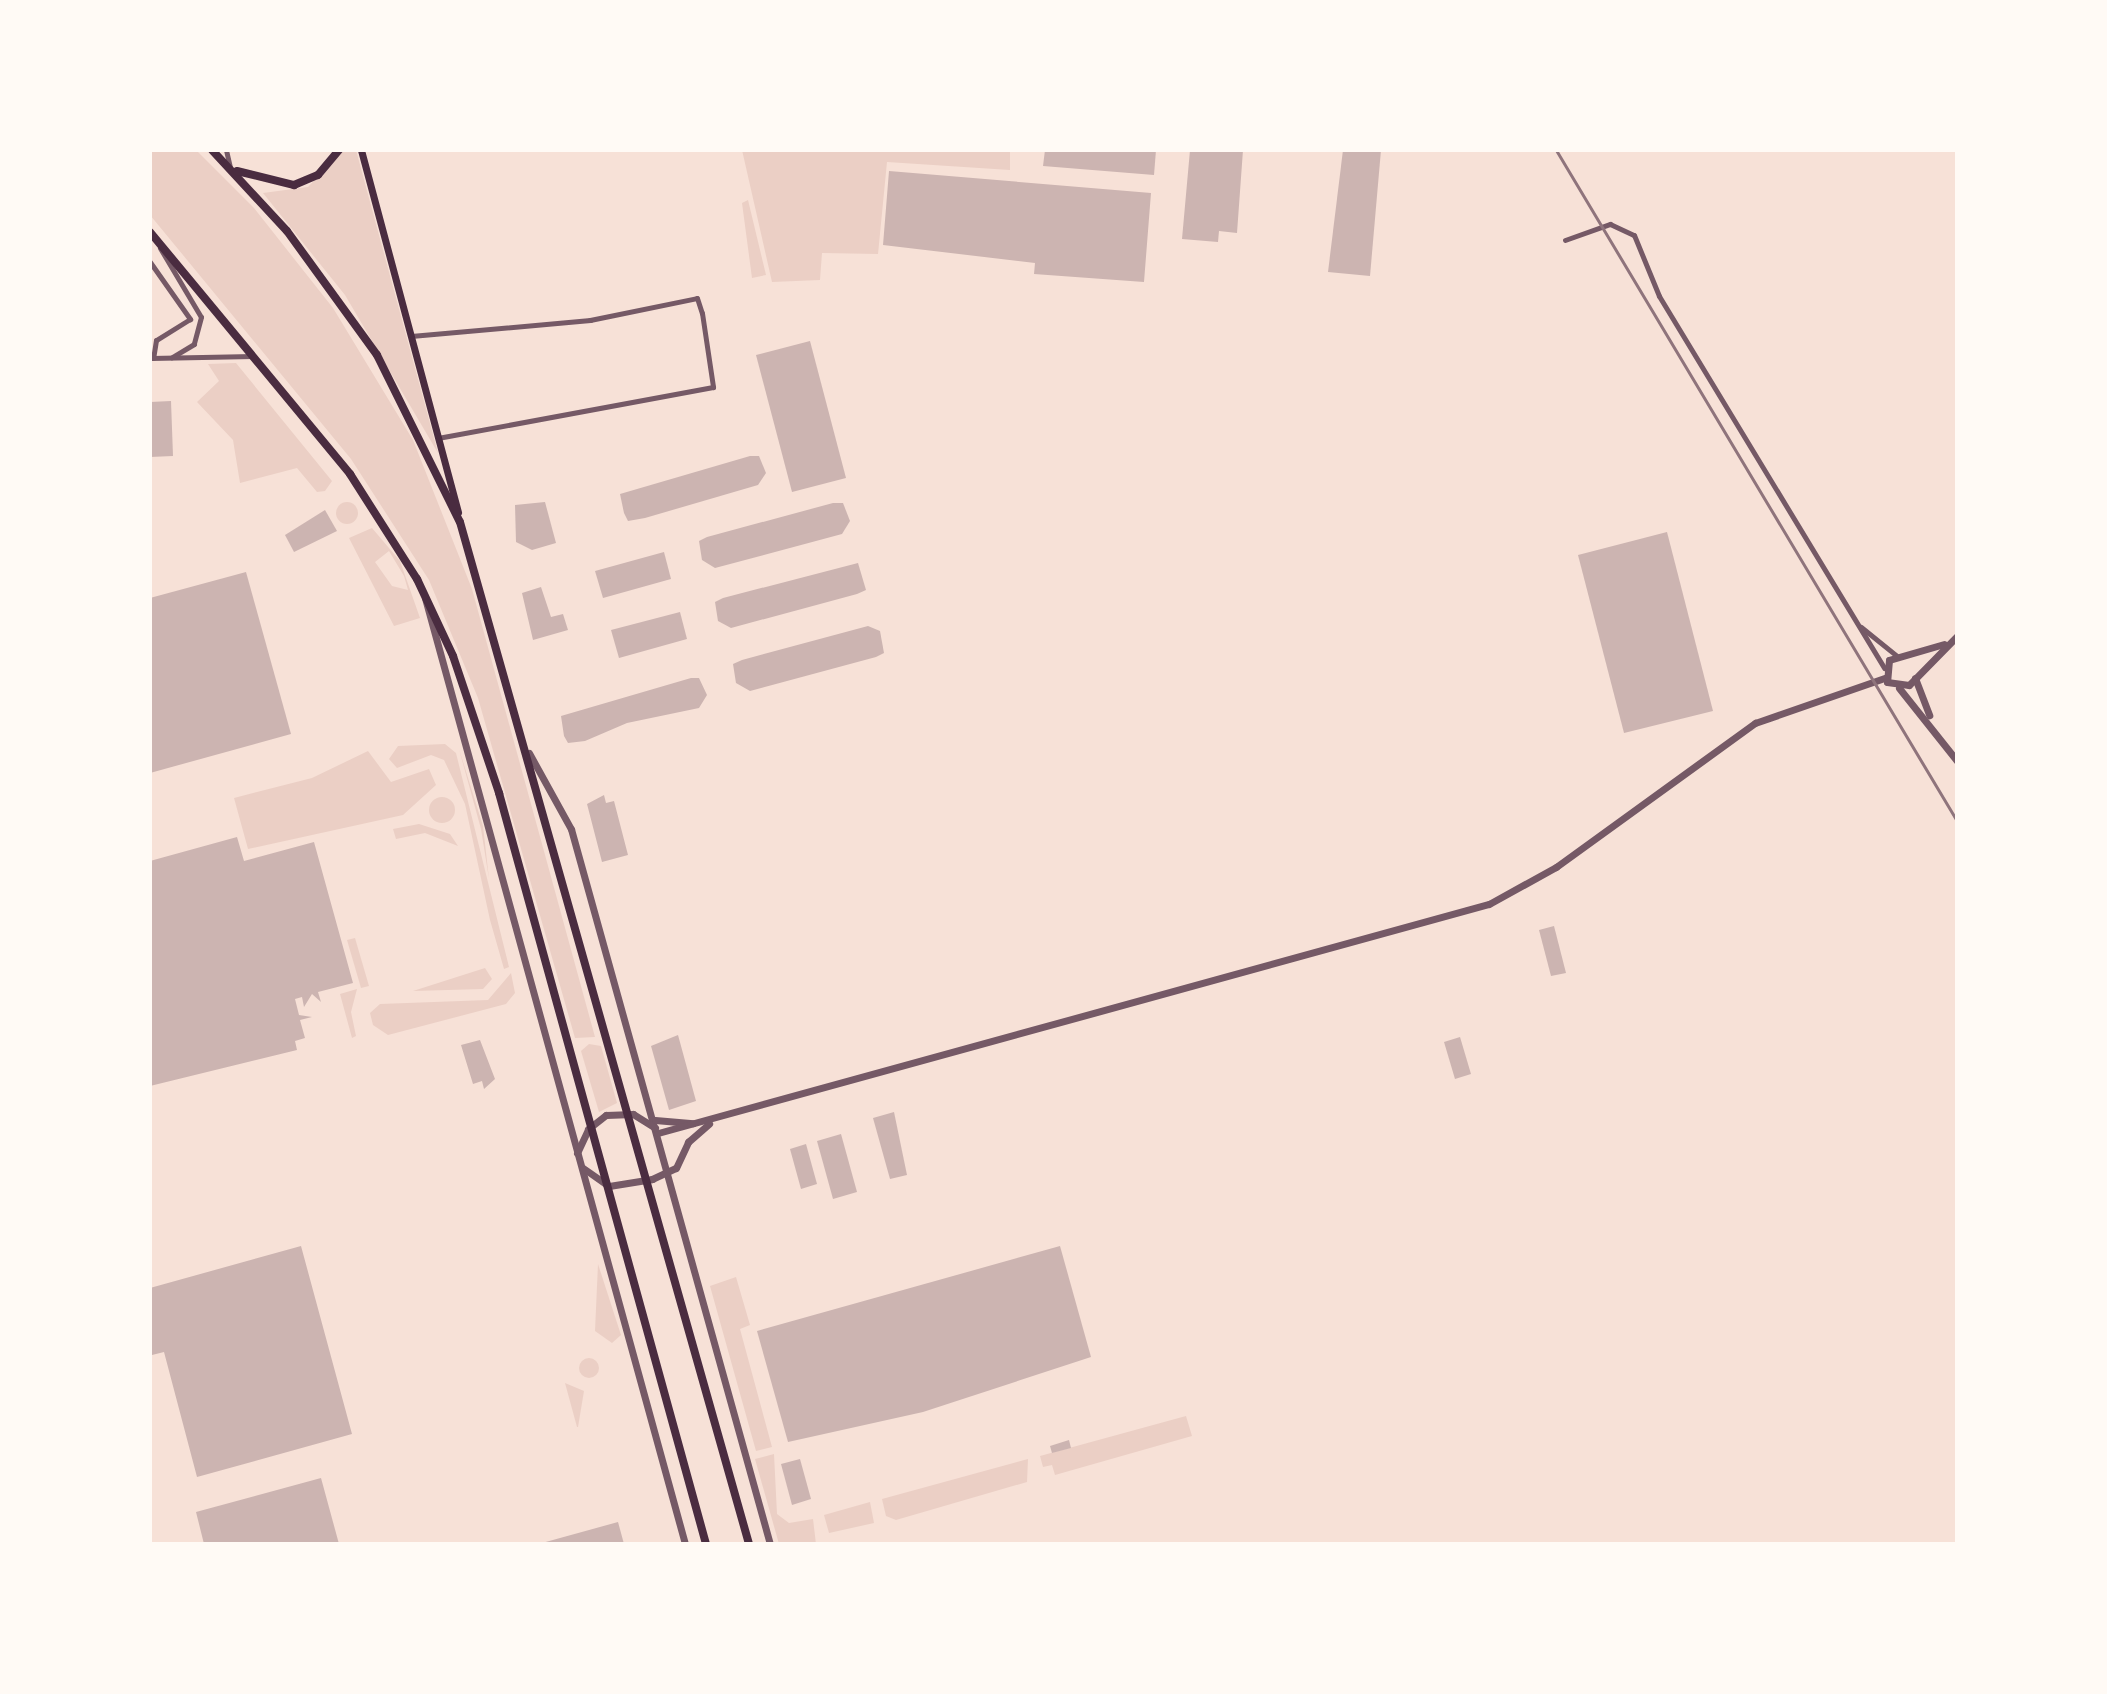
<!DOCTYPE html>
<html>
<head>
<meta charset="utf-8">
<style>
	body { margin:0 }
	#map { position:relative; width:2107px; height:1694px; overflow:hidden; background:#f7e1d7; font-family:"PT Sans Narrow",sans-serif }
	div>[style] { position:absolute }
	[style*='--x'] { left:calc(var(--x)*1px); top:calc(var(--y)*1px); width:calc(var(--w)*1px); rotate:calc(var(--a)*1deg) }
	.green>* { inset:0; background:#ebcfc5 }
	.round { border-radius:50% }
	.building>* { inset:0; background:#ccb4b1 }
	.minor>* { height:5px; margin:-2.5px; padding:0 2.5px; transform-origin:2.5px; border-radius:2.5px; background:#755966 }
	.tertiary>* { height:7px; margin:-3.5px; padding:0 3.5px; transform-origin:3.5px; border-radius:3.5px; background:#755966 }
	.secondary>* { height:7px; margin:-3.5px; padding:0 3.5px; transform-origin:3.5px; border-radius:3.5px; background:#4a2c40 }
	.primary>* { height:8px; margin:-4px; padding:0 4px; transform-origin:4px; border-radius:4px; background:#4a2c40 }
	.rail>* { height:3px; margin:-1.5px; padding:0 1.5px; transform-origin:1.5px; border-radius:1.5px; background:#8f747c }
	span { translate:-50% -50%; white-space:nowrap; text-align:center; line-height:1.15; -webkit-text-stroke:6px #fffaf5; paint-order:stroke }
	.frame { position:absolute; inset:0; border:152px solid #fffaf5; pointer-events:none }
</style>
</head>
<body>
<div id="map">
	<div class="green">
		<div style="clip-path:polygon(150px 150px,196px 150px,254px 208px,333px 308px,413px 440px,472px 589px,595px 1037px,575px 1038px,478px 698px,429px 580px,351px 459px,150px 215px)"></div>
		<div style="clip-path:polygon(343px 150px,356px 150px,438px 453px,345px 295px,263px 193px,308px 187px)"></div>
		<div style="clip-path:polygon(742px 150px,1010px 150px,1010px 170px,887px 162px,878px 254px,822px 253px,820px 280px,772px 282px)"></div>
		<div style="clip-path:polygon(748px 200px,766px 275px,752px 278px,742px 203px)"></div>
		<div style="clip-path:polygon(236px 363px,332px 481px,325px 491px,317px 492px,297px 468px,240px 483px,233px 440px,197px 402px,219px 381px,208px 364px)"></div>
		<div class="round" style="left:336px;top:502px;width:22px;height:22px"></div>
		<div style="clip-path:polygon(evenodd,372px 528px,400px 561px,420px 618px,394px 626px,349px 538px,372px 528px,389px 551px,404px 576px,408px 590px,392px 586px,375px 562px,389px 551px)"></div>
		<div style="clip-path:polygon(445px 744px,456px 753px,509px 967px,504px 969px,490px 920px,465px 804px,444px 760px,431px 755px,397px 768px,389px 759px,398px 746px)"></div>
		<div style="clip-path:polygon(459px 749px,483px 826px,489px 879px,481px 829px)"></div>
		<div style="clip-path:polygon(368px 751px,391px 782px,429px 769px,436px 785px,403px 815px,248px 849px,234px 798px,312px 778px)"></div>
		<div class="round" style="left:429px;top:797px;width:26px;height:26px"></div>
		<div style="clip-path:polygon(419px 824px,450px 834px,458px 846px,425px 833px,396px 839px,393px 829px)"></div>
		<div style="clip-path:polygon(355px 938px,369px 986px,361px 988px,347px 940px)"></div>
		<div style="clip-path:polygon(485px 968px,492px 979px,483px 989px,413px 991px)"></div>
		<div style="clip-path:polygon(511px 973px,515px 993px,506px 1004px,388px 1035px,373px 1025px,370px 1013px,380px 1004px,488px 1000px)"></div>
		<div style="clip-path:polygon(357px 989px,351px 1012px,356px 1036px,352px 1038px,340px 994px)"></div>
		<div style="clip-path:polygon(589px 1044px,601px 1046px,617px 1103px,599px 1112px,581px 1051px)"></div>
		<div style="clip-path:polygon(598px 1264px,621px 1335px,612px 1343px,595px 1331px)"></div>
		<div style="clip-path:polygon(736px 1277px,750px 1325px,740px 1329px,772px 1447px,756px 1451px,710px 1286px)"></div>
		<div class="round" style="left:579px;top:1358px;width:20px;height:20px"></div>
		<div style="clip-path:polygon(565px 1383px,584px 1391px,578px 1427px,577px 1427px)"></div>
		<div style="clip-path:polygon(1186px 1416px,1192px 1436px,1055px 1475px,1052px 1465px,1043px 1467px,1040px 1456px)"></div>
		<div style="clip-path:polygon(774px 1454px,777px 1514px,789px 1523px,813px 1519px,816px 1544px,779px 1544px,755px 1459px)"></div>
		<div style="clip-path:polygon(1028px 1459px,1027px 1482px,896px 1520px,886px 1516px,882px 1499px)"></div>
		<div style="clip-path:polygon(870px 1502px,874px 1523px,829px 1533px,824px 1515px)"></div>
	</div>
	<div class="building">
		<div style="clip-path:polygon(1045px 150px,1156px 150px,1154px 175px,1043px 166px)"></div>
		<div style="clip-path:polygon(1190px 150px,1243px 150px,1237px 233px,1219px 231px,1218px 242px,1182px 239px)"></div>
		<div style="clip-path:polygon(1343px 150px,1381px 150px,1370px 276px,1328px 272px)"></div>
		<div style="clip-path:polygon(889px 171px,1151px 193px,1144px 282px,1034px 274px,1035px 263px,883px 245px)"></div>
		<div style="clip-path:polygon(810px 341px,846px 478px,792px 492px,756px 355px)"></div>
		<div style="clip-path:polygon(171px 401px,173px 456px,150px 457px,150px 402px)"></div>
		<div style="clip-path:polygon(750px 456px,759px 456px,766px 473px,758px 485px,645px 518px,628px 521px,624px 513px,620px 494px)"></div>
		<div style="clip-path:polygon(545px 502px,556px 543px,532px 550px,516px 542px,515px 505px)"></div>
		<div style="clip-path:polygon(833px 503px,843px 503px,850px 521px,842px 534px,715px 568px,702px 560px,699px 541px,707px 537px)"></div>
		<div style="clip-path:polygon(325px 510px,337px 531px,294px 552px,285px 535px)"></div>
		<div style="clip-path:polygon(1667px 532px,1713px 711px,1624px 733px,1578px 555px)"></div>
		<div style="clip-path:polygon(664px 552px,671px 579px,603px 598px,595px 571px)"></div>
		<div style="clip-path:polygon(858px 563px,866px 590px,857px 594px,731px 628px,718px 621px,715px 602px,723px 598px)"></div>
		<div style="clip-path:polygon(246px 572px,291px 734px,150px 773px,150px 598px)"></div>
		<div style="clip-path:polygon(541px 587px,551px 617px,563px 614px,568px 630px,533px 640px,522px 593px)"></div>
		<div style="clip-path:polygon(680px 612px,687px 639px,619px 658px,611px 630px)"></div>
		<div style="clip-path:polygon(868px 626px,880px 631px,884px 653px,876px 657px,750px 691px,736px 683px,733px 664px,742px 660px)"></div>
		<div style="clip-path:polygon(691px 678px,699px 678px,707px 695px,699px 708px,627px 723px,585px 741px,568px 743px,564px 736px,561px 716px)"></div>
		<div style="clip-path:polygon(604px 795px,606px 803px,614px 801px,628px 855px,602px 862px,587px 804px)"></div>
		<div style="clip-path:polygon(237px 837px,244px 861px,314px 842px,353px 983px,318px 992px,321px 1002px,312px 994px,304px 1007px,302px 997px,295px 999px,299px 1015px,312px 1017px,300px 1020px,305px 1038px,295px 1041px,297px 1050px,150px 1086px,150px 861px)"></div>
		<div style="clip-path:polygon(1554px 926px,1566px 973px,1551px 976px,1539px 930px)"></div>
		<div style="clip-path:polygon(678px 1035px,696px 1101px,669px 1110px,651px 1046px)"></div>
		<div style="clip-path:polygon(1460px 1037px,1471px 1074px,1455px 1079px,1444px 1042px)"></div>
		<div style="clip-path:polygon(480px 1040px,495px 1079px,484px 1089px,482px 1081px,473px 1084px,461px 1045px)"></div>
		<div style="clip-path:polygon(894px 1112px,907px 1175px,890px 1179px,873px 1118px)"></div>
		<div style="clip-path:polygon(841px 1134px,857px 1192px,833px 1199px,817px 1141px)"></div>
		<div style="clip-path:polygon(806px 1144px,817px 1184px,801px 1189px,790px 1149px)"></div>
		<div style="clip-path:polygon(301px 1246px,352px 1434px,197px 1477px,164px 1352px,152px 1355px,150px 1348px,150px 1288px)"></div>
		<div style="clip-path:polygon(1060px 1246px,1091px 1357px,923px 1412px,788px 1442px,757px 1331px)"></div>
		<div style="clip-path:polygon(1069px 1440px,1071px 1448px,1052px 1453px,1050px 1446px)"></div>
		<div style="clip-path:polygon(800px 1459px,811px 1499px,792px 1505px,781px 1464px)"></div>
		<div style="clip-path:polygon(321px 1478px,339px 1544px,204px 1544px,196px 1512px)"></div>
		<div style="clip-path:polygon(618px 1522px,624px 1544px,542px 1544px,542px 1543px)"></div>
	</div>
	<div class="minor">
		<div style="--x:226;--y:150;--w:17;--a:77"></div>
		<div style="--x:1565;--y:240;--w:48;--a:-19.6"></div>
		<div style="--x:1610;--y:224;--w:26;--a:25"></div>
		<div style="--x:1634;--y:235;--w:66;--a:67.7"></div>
		<div style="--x:1659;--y:296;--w:435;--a:58.8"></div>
		<div style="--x:160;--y:248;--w:80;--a:59.3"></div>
		<div style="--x:201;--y:317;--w:28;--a:105"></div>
		<div style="--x:194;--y:344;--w:26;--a:149"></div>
		<div style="--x:150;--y:262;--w:70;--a:54.9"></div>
		<div style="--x:190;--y:319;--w:40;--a:148"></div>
		<div style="--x:156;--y:340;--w:18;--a:99"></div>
		<div style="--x:411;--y:336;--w:180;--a:-5.1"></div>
		<div style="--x:590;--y:320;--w:109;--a:-11.6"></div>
		<div style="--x:697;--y:298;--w:16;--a:72"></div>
		<div style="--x:702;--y:313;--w:75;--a:81.5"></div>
		<div style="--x:713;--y:387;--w:280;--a:169.5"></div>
		<div style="--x:151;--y:358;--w:102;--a:-1.1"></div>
		<div style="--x:1861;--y:627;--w:46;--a:38.9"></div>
	</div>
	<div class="tertiary">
		<div style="--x:425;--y:598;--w:981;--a:74.63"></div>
		<div style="--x:1944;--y:644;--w:57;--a:163.8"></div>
		<div style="--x:1889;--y:660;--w:22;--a:95"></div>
		<div style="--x:1887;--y:682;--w:22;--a:8"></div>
		<div style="--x:1909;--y:685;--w:69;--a:-45.6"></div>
		<div style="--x:1915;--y:678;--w:40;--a:69"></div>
		<div style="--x:1899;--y:688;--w:93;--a:51.5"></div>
		<div style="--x:529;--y:753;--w:87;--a:61.1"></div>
		<div style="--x:571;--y:829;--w:742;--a:74.45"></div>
		<div style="--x:655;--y:1120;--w:38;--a:5"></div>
		<div style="--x:658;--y:1133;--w:862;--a:-15.41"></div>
		<div style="--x:1489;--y:904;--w:77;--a:-28.9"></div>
		<div style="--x:1556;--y:867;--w:246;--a:-35.9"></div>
		<div style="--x:1755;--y:723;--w:137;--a:-19.2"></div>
		<div style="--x:577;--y:1153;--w:26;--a:-65"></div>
		<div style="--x:588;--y:1129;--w:23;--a:-38"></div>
		<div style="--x:606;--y:1115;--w:27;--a:-2"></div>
		<div style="--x:633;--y:1114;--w:26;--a:32"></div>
		<div style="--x:583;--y:1168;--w:32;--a:35"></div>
		<div style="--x:609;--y:1186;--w:44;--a:-9.2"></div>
		<div style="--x:652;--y:1179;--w:26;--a:-25"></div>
		<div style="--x:676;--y:1168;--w:29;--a:-65"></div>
		<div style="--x:688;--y:1142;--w:28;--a:-41"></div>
	</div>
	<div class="secondary">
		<div style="--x:361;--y:150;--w:375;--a:75"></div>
	</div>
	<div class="primary">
		<div style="--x:212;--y:150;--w:110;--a:47.2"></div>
		<div style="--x:287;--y:231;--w:153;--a:54"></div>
		<div style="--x:377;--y:355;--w:186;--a:63.6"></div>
		<div style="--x:460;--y:522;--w:1062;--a:74.21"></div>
		<div style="--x:237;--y:171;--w:59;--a:13.8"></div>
		<div style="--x:294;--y:185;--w:26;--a:-23"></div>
		<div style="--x:318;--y:175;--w:33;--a:-50"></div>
		<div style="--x:150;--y:232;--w:314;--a:50.4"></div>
		<div style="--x:350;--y:474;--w:125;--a:57.5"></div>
		<div style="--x:417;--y:579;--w:85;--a:64.9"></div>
		<div style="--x:453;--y:656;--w:145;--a:71.4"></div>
		<div style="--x:499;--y:793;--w:779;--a:74.59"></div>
	</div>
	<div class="rail">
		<div style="--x:1556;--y:150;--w:782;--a:59.14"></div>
	</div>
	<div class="frame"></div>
</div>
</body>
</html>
